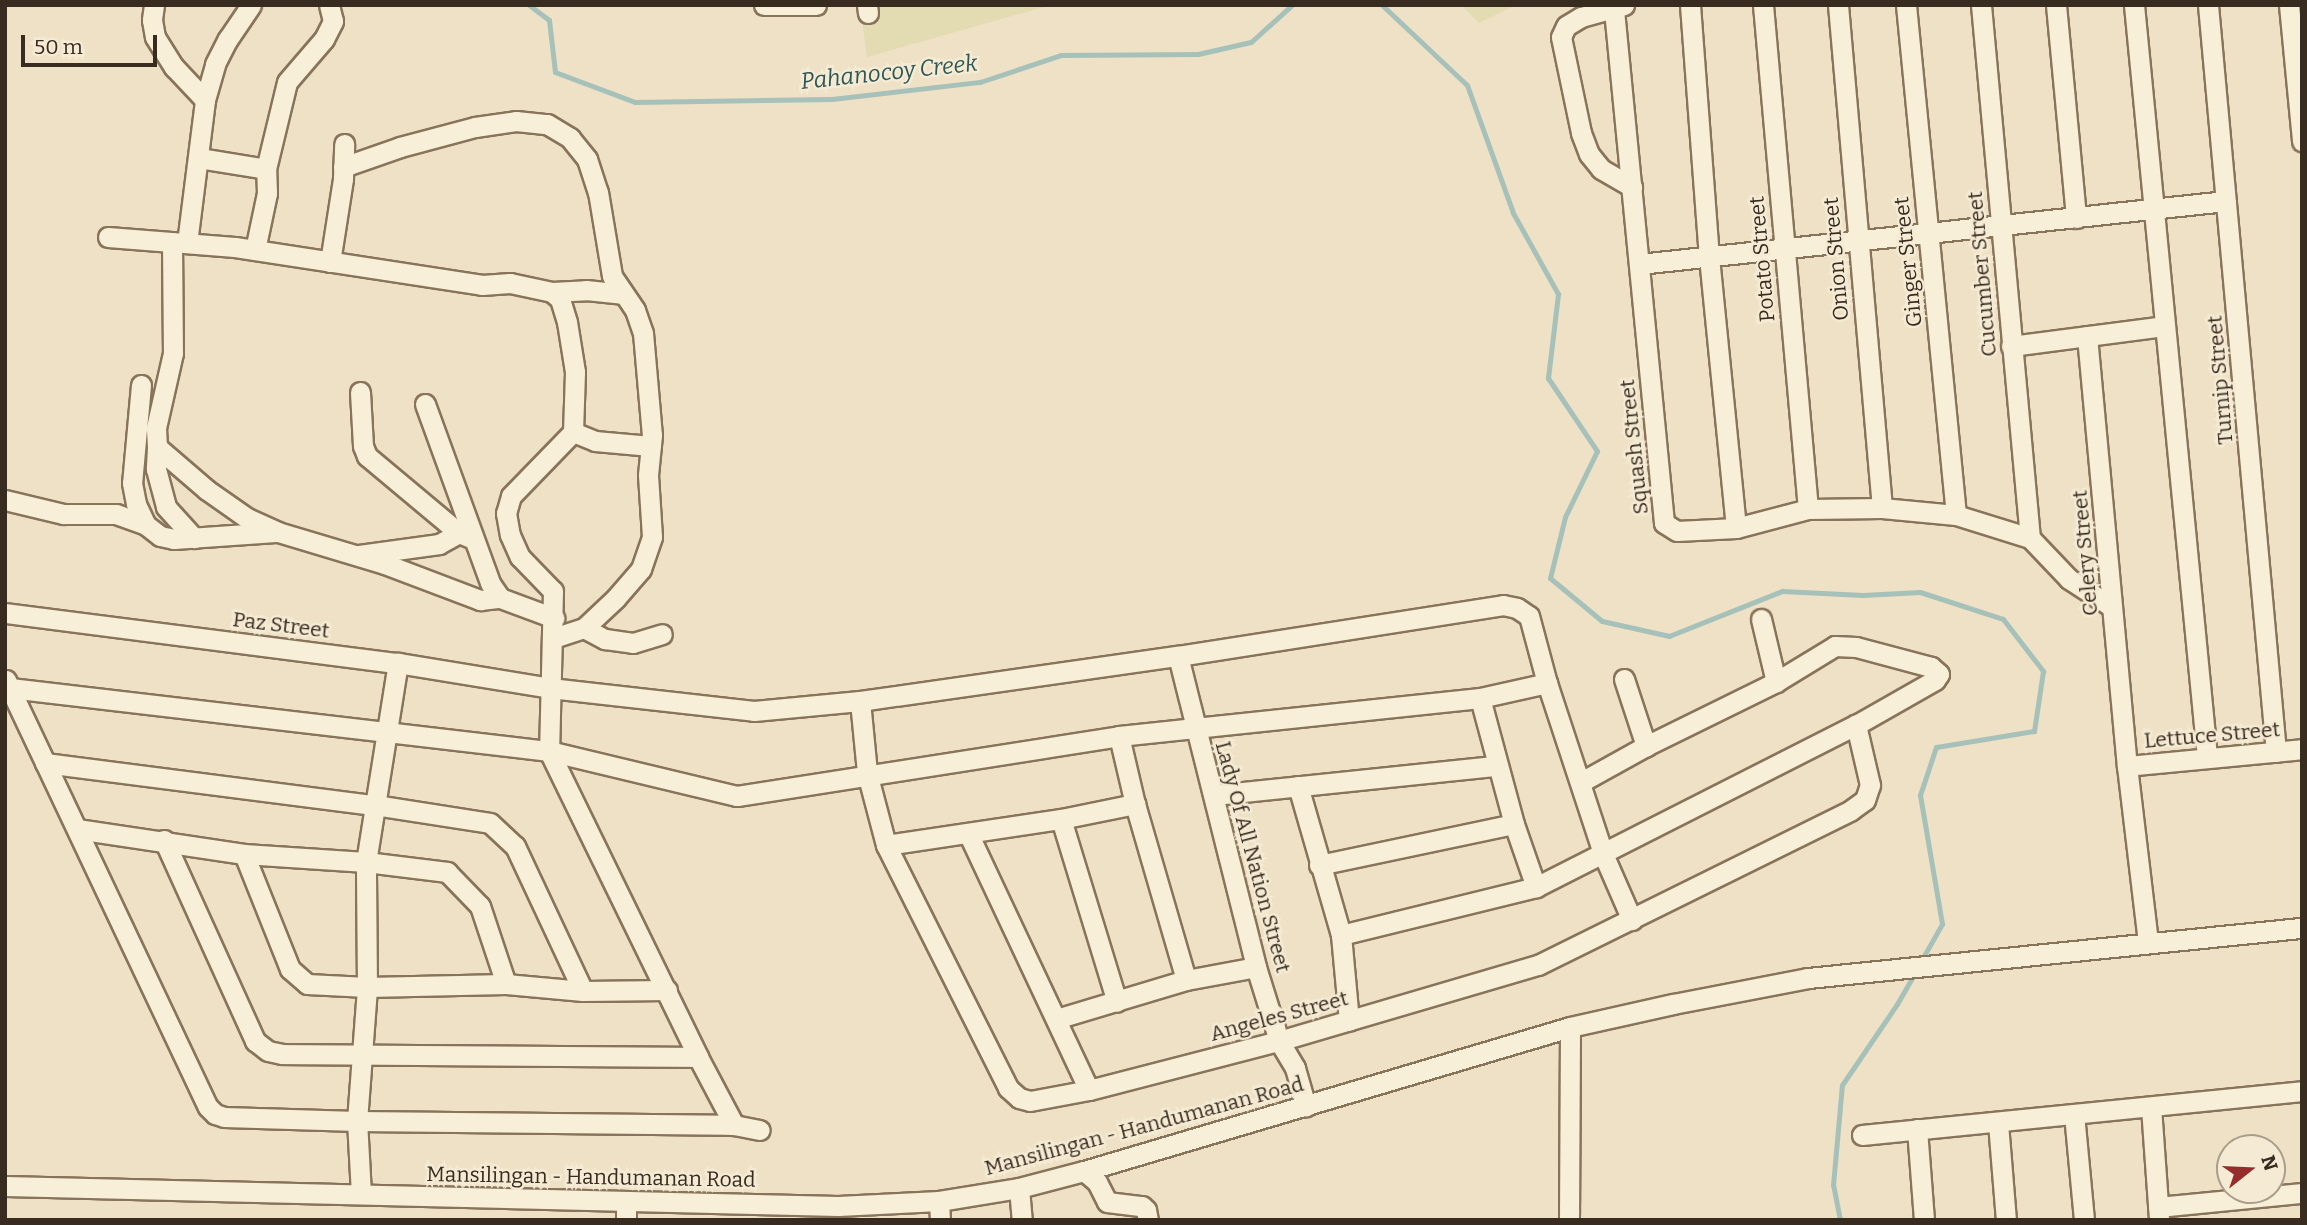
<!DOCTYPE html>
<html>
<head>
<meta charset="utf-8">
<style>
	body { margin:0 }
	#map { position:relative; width:2307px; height:1225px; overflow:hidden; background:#eee1c5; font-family:Bitter,serif }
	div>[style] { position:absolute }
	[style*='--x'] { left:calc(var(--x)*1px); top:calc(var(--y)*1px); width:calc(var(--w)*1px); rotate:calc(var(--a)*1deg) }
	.farmland>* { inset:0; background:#e3dbb2 }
	.stream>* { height:5px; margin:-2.5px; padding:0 2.5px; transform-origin:2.5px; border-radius:2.5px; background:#a6c1b9 }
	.roads { filter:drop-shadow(2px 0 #88735b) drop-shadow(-2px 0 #88735b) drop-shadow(0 2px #88735b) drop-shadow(0 -2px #88735b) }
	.minor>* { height:19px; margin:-9.5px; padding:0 9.5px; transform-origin:9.5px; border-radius:9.5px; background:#f8efd8 }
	span { translate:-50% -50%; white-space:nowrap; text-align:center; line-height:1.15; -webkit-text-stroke:5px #f5ebd4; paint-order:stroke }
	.street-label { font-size:21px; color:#382b1f }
	.water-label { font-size:23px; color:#2e5855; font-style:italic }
	.frame { position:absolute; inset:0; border:7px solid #382b1f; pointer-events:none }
	.north { position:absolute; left:2216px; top:1134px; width:70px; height:70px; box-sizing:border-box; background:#f5ebd4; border:2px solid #a99e8c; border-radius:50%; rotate:72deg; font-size:19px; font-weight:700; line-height:28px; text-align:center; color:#382b1f }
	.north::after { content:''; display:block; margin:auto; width:24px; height:32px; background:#972c2d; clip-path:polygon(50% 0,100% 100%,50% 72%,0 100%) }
	.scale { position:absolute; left:21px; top:35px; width:136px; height:32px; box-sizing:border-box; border:4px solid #382b1f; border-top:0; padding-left:9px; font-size:21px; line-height:24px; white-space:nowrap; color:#382b1f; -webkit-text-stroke:5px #f5ebd4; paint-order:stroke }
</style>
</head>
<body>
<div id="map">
	<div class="farmland">
		<div style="clip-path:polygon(860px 5px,1051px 5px,867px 57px)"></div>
		<div style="clip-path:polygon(1461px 5px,1516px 5px,1479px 23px)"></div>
	</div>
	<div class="stream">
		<div style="--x:529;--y:5;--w:25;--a:37"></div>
		<div style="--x:549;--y:20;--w:52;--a:83.4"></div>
		<div style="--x:555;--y:72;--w:85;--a:20.6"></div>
		<div style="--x:635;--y:102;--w:197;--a:-0.9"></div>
		<div style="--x:832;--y:99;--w:149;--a:-6.6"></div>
		<div style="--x:980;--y:82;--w:85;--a:-18.4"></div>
		<div style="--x:1061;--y:55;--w:137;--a:-0.4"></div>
		<div style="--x:1198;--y:54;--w:54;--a:-12.8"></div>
		<div style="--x:1251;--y:42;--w:55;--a:-42.1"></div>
		<div style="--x:1382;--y:5;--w:117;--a:43.3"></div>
		<div style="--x:1467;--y:85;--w:136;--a:70.2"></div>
		<div style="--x:1513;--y:213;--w:93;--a:60.9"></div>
		<div style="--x:1558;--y:294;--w:85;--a:96.8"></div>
		<div style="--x:1548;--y:378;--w:88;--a:56.1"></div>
		<div style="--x:1597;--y:451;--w:73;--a:115.9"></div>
		<div style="--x:1565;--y:517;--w:63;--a:103.8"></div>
		<div style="--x:1550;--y:578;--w:67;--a:39.6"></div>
		<div style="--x:1602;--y:621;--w:69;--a:12.6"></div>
		<div style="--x:1669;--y:636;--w:122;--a:-21.7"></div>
		<div style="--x:1782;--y:591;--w:81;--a:2.8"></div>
		<div style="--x:1863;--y:595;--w:57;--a:-3"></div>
		<div style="--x:1920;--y:592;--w:87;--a:18"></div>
		<div style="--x:2003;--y:619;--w:66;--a:52.4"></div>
		<div style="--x:2043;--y:671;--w:61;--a:98.5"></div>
		<div style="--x:2034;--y:731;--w:99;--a:170.7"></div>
		<div style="--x:1936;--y:747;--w:51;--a:108.4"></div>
		<div style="--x:1920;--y:795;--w:131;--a:80.3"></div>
		<div style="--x:1942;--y:924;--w:43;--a:119.6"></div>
		<div style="--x:1840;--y:1220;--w:36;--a:-101"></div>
		<div style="--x:1833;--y:1185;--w:100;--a:-84.9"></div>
		<div style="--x:1842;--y:1085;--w:98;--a:-55.8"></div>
		<div style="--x:1897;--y:1004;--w:36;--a:-60"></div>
	</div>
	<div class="roads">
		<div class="minor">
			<div style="--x:154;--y:5;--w:15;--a:98"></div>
			<div style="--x:152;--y:20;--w:17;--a:80"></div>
			<div style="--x:155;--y:37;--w:36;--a:58"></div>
			<div style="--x:174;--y:67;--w:45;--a:46.8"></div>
			<div style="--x:764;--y:5;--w:52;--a:0"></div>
			<div style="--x:867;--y:5;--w:8;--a:83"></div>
			<div style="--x:1624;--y:5;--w:45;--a:164.4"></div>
			<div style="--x:1581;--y:17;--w:17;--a:149"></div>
			<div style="--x:1566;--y:26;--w:12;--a:114"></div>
			<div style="--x:1561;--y:37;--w:98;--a:78.2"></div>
			<div style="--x:1581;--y:133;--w:22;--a:69"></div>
			<div style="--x:1589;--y:154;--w:19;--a:51"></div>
			<div style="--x:1601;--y:169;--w:36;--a:30"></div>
			<div style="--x:1690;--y:5;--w:253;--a:85.7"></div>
			<div style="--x:1709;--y:257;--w:272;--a:84.3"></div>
			<div style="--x:1763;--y:5;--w:506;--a:84.9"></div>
			<div style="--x:1838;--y:5;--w:505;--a:85"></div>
			<div style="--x:1906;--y:5;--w:512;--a:84.4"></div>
			<div style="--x:1981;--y:5;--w:535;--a:84.75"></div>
			<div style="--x:2056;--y:5;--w:214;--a:84.6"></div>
			<div style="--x:2134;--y:5;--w:755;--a:84.45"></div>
			<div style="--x:2208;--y:5;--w:750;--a:84.8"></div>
			<div style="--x:2289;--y:5;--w:137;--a:84.5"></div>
			<div style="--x:1614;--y:10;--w:515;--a:84.43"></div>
			<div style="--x:1664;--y:523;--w:15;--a:32"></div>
			<div style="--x:1677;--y:531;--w:59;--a:-2.9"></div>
			<div style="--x:1736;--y:528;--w:74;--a:-14.8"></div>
			<div style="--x:1808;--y:509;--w:74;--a:-0.8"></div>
			<div style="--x:1882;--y:508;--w:74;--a:5.4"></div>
			<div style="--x:1956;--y:515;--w:77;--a:17.3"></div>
			<div style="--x:2030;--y:538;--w:57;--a:46.4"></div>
			<div style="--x:2069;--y:579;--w:51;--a:33.1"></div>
			<div style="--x:199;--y:158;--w:68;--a:9.3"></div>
			<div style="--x:343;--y:167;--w:60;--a:-19.3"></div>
			<div style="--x:400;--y:147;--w:78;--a:-14.9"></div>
			<div style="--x:475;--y:127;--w:41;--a:-8.3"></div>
			<div style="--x:516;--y:121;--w:31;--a:6"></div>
			<div style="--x:547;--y:124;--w:27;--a:31"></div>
			<div style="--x:570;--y:138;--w:27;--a:51"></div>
			<div style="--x:587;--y:159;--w:35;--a:72"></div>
			<div style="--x:598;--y:192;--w:85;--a:80.5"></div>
			<div style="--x:612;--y:276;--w:41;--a:55.9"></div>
			<div style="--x:635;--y:310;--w:24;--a:71"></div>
			<div style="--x:643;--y:333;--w:102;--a:85"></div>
			<div style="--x:652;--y:435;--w:40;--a:95.7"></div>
			<div style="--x:648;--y:475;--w:62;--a:86.3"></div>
			<div style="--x:652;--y:537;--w:34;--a:109"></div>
			<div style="--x:641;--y:569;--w:38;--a:131"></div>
			<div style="--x:616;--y:598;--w:44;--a:136.8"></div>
			<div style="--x:584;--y:628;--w:33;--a:162"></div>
			<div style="--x:108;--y:237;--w:127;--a:4.5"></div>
			<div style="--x:235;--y:247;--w:250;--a:8.7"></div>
			<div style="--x:482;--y:285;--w:28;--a:-4"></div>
			<div style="--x:510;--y:283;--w:43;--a:12.1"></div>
			<div style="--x:552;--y:292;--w:11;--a:41"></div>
			<div style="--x:560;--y:299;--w:24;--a:73"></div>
			<div style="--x:567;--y:322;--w:51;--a:80.9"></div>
			<div style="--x:575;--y:372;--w:60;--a:91.9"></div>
			<div style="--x:573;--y:432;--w:89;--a:134.1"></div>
			<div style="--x:511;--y:496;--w:18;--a:106"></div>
			<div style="--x:506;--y:513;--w:22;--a:80"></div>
			<div style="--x:510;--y:535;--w:24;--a:66"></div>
			<div style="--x:520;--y:557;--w:47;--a:45.9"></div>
			<div style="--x:553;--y:591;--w:160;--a:91.4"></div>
			<div style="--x:549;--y:751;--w:340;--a:64"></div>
			<div style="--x:698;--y:1057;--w:77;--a:62.1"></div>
			<div style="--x:172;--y:242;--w:111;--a:89.5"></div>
			<div style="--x:173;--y:353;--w:77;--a:102.8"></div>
			<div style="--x:156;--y:428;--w:19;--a:87"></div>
			<div style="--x:157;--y:447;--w:66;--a:40.7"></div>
			<div style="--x:207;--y:490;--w:49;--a:35"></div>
			<div style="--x:247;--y:518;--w:34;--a:24"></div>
			<div style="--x:278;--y:532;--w:112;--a:16.7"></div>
			<div style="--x:385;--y:564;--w:102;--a:20.8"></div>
			<div style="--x:480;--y:600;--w:20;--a:-6"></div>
			<div style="--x:187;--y:243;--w:144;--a:-82.8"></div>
			<div style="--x:205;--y:100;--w:37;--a:-74"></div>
			<div style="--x:215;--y:64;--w:28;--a:-63"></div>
			<div style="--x:228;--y:39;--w:41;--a:-55.9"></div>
			<div style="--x:255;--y:250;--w:58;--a:-78.1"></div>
			<div style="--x:267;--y:193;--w:24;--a:-92"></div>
			<div style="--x:266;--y:169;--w:89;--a:-76.4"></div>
			<div style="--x:287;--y:82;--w:57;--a:-49.3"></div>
			<div style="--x:324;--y:39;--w:20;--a:-63"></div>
			<div style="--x:333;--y:21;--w:16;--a:-104"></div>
			<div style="--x:330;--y:262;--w:84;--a:-81.1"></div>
			<div style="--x:343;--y:179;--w:35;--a:-88"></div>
			<div style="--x:1639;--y:264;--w:590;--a:-6.13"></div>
			<div style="--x:552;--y:292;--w:34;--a:-3"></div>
			<div style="--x:586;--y:290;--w:36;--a:6"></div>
			<div style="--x:2087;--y:336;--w:432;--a:84.7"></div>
			<div style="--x:2127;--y:766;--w:178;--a:83.2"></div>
			<div style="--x:2011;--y:346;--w:154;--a:-7.4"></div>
			<div style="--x:141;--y:385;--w:98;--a:95.2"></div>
			<div style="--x:132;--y:483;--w:21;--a:79"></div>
			<div style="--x:136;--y:504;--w:23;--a:65"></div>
			<div style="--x:146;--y:525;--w:18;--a:38"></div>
			<div style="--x:160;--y:536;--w:14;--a:12"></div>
			<div style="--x:174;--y:539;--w:102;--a:-3.9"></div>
			<div style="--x:360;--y:392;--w:54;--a:86.8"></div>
			<div style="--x:363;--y:446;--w:11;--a:68"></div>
			<div style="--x:367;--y:456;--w:120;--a:39.9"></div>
			<div style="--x:459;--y:533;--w:15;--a:23"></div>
			<div style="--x:425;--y:404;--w:190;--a:70"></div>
			<div style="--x:490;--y:583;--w:18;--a:56"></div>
			<div style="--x:500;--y:598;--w:58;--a:20.3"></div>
			<div style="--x:573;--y:432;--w:24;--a:22"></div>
			<div style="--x:595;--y:441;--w:56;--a:5.1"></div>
			<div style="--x:157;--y:447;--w:22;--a:93"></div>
			<div style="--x:156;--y:469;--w:39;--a:75"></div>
			<div style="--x:166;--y:507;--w:42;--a:47.9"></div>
			<div style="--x:5;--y:500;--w:60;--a:13.6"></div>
			<div style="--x:63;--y:514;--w:53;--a:0"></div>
			<div style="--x:116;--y:514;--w:32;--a:20"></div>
			<div style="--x:359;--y:555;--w:81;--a:-7.8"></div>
			<div style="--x:439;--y:544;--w:23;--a:-29"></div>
			<div style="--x:5;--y:613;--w:396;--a:7.3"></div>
			<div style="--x:398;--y:663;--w:154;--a:9.3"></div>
			<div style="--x:550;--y:688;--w:205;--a:6.4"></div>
			<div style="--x:754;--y:711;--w:106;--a:-5.4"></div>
			<div style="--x:860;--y:701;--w:321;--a:-8.1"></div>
			<div style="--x:1178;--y:656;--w:329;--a:-8.9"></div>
			<div style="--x:1503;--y:605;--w:14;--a:12"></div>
			<div style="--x:1517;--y:608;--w:14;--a:34"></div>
			<div style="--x:1529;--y:616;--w:69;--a:75"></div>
			<div style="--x:1547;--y:683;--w:182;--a:71.8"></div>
			<div style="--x:1604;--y:856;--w:70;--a:66.4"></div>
			<div style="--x:1761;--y:619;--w:65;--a:76.6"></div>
			<div style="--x:584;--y:628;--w:24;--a:28"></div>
			<div style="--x:605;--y:639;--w:28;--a:8"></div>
			<div style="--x:633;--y:643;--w:30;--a:-17"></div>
			<div style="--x:1178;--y:656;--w:321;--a:75.9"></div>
			<div style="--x:1256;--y:967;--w:77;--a:72.7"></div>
			<div style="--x:1279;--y:1041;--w:31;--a:59"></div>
			<div style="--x:1295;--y:1068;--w:40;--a:74"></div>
			<div style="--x:1624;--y:679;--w:71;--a:71.8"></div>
			<div style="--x:6;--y:680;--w:472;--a:64.7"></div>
			<div style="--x:208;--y:1107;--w:10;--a:45"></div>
			<div style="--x:215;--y:1114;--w:9;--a:18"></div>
			<div style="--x:224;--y:1117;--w:133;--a:1.7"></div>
			<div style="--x:357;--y:1121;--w:377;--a:0.6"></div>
			<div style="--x:734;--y:1125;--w:26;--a:11"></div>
			<div style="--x:10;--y:688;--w:543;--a:6.67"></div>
			<div style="--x:549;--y:751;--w:193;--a:13.5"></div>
			<div style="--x:737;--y:796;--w:387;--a:-8.9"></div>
			<div style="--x:1119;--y:736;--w:363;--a:-6"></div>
			<div style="--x:1480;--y:698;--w:69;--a:-12.6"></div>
			<div style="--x:1480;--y:698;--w:131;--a:74.9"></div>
			<div style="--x:1514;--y:824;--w:67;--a:70.8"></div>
			<div style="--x:860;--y:701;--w:72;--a:84.4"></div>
			<div style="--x:867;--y:773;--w:74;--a:75.2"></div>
			<div style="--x:886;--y:845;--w:272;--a:63.3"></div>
			<div style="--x:1008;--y:1088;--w:15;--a:42"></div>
			<div style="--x:1019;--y:1098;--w:11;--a:15"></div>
			<div style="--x:1030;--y:1101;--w:60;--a:-10.6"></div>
			<div style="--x:1089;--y:1090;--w:196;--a:-14.5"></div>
			<div style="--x:1279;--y:1041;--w:270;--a:-16.4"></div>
			<div style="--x:1538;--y:965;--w:349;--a:-26.3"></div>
			<div style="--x:1851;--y:810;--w:17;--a:-36"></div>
			<div style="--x:1865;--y:800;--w:16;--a:-72"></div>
			<div style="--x:1870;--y:785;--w:62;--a:-103.1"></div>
			<div style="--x:1119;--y:736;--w:70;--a:76.8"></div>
			<div style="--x:1135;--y:804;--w:183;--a:73.8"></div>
			<div style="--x:45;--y:763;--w:333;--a:7.3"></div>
			<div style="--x:375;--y:805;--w:116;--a:8.9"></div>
			<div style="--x:490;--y:823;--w:34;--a:43"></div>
			<div style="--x:515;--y:846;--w:160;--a:64.9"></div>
			<div style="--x:2127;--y:766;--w:176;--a:-5.5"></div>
			<div style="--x:1298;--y:786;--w:155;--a:73.9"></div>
			<div style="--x:1341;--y:935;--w:86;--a:84.7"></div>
			<div style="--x:1214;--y:795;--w:284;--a:-5.9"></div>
			<div style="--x:1061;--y:819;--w:191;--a:73"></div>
			<div style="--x:77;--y:829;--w:169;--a:8.5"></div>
			<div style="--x:244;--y:854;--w:122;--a:3.8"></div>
			<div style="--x:366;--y:862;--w:82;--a:7"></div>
			<div style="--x:447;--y:872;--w:47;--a:45.9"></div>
			<div style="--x:480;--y:906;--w:82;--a:71.6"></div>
			<div style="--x:968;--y:833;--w:284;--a:64.8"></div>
			<div style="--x:164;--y:840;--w:221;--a:65.6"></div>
			<div style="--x:255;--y:1041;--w:16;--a:38"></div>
			<div style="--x:268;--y:1051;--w:14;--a:12"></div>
			<div style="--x:282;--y:1054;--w:416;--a:0.4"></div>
			<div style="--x:886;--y:845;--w:177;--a:-8.5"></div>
			<div style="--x:1061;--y:819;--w:76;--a:-11.5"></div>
			<div style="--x:244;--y:854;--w:124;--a:68.2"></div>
			<div style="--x:290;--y:969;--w:23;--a:41"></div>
			<div style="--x:307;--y:984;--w:60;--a:2.9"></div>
			<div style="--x:367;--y:987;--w:139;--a:-1.2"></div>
			<div style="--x:506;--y:984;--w:77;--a:5.2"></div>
			<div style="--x:583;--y:991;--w:84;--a:-0.7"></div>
			<div style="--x:1319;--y:865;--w:199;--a:-11.9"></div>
			<div style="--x:1341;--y:935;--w:201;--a:-13.8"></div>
			<div style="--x:1536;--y:887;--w:359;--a:-26.9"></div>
			<div style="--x:1856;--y:725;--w:91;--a:-29.7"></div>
			<div style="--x:1935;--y:680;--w:7;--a:-56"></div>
			<div style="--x:1939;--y:674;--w:11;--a:-139"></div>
			<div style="--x:1931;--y:667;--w:78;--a:-165.1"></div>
			<div style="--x:1856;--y:647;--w:21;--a:-177"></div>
			<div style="--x:1835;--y:646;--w:69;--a:148.6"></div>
			<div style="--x:1776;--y:682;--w:145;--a:153.8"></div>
			<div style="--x:1646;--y:746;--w:74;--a:151"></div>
			<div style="--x:1056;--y:1019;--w:136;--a:-16.7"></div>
			<div style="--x:1186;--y:980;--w:71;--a:-10.5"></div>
			<div style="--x:2151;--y:1107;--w:111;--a:85.9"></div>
			<div style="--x:2074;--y:1114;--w:106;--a:84.6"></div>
			<div style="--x:1998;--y:1123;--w:97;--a:85.3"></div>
			<div style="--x:1917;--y:1129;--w:91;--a:85.6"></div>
			<div style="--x:1862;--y:1135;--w:442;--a:-5.7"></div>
			<div style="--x:1084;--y:1171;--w:17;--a:40"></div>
			<div style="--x:1097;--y:1182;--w:22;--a:63"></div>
			<div style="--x:1107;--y:1202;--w:35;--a:7"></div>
			<div style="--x:1142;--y:1206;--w:6;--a:45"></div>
			<div style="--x:1146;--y:1210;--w:10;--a:79"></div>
			<div style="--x:5;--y:1186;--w:833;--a:1.38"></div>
			<div style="--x:838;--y:1206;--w:101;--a:-2.8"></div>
			<div style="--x:939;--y:1201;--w:81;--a:-9.2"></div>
			<div style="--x:1019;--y:1188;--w:67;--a:-14.7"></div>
			<div style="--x:1084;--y:1171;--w:507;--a:-16.5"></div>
			<div style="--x:1570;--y:1027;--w:106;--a:-12.6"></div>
			<div style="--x:1673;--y:1004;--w:137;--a:-10.9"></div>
			<div style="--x:1808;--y:978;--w:497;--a:-5.8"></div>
			<div style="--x:1019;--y:1188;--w:32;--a:85"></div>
			<div style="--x:361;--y:1194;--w:73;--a:-93.1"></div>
			<div style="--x:357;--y:1121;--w:134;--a:-85.7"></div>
			<div style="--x:367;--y:987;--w:125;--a:-90.5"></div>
			<div style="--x:366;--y:862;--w:202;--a:-80.9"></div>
			<div style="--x:939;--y:1201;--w:19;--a:87"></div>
			<div style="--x:2158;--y:1207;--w:145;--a:-5.6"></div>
			<div style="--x:626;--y:1220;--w:19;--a:-90"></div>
			<div style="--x:1569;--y:1220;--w:193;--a:-89.7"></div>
		</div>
	</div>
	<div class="street-label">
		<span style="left:1762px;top:259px;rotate:-95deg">Potato Street</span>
		<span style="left:1836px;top:259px;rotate:-95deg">Onion Street</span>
		<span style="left:1908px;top:262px;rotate:-96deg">Ginger Street</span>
		<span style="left:1982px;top:274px;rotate:-95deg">Cucumber Street</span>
		<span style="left:2220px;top:380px;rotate:-95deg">Turnip Street</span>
		<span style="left:1634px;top:447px;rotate:-96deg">Squash Street</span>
		<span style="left:2085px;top:553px;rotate:-95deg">Celery Street</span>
		<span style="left:281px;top:625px;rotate:7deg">Paz Street</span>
		<span style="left:2212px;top:735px;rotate:-5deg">Lettuce Street</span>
		<span style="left:1253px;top:857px;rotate:75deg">Lady Of All Nation Street</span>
		<span style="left:1279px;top:1016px;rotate:-15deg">Angeles Street</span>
		<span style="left:1144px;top:1126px;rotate:-15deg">Mansilingan - Handumanan Road</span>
		<span style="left:591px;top:1177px;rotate:1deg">Mansilingan - Handumanan Road</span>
	</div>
	<div class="water-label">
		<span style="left:889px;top:72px;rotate:-6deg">Pahanocoy Creek</span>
	</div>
	<div class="frame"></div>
	<div class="north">N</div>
	<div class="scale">50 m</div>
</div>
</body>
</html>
